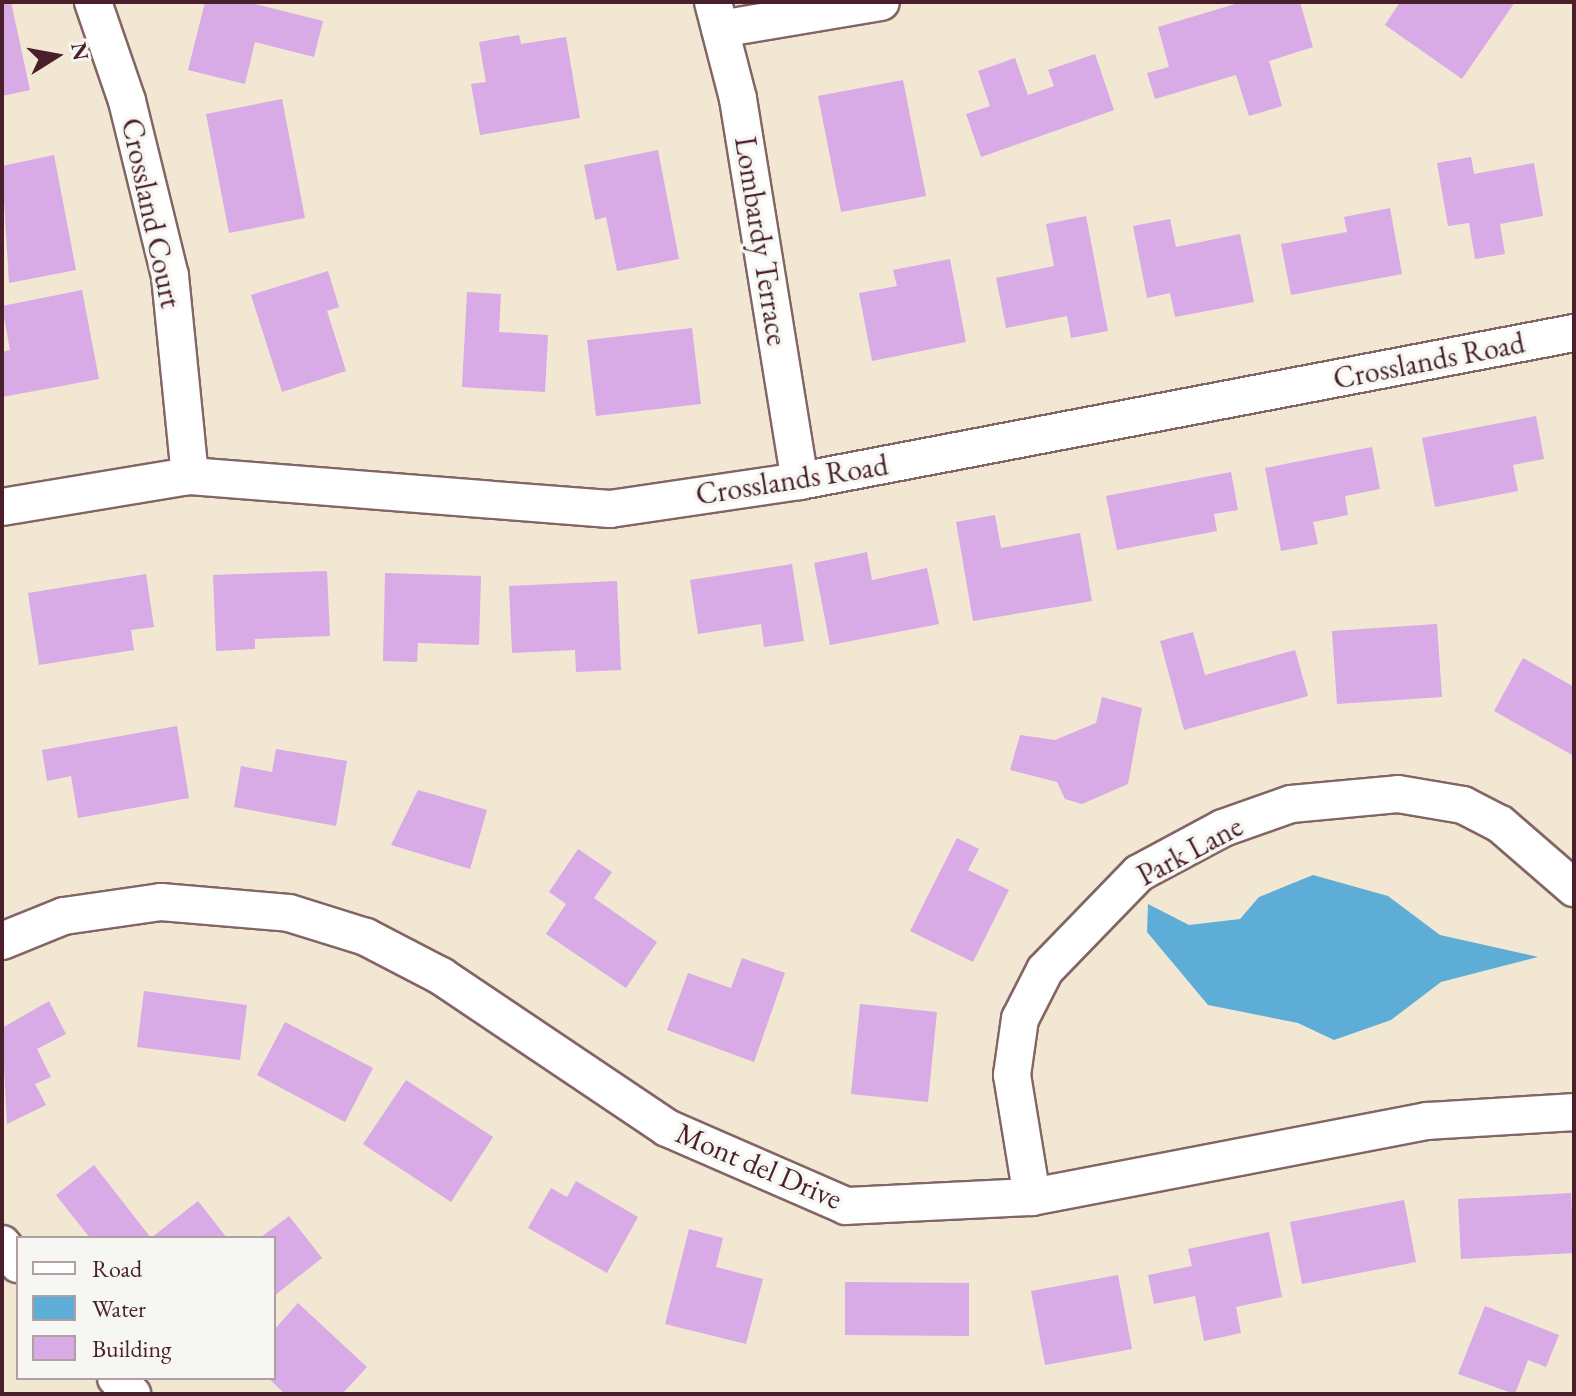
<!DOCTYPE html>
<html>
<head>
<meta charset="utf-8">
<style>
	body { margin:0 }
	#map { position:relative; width:1576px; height:1396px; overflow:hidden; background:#f1e7d2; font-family:"EB Garamond",serif }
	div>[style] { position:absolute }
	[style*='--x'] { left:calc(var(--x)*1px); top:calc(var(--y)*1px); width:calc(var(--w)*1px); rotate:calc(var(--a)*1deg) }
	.water>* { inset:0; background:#5dadd7 }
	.building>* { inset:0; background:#d8aae6 }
	.roads { filter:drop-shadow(2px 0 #846565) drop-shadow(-2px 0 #846565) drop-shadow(0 2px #846565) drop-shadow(0 -2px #846565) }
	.minor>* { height:36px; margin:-18px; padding:0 18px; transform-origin:18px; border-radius:18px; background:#fff }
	span { translate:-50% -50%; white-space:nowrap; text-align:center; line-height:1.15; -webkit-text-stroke:7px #f6f6f2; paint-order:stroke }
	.street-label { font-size:30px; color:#4a1f2b }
	.frame { position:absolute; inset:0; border:4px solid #4a1f2b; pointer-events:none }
	.legend { position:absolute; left:16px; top:1236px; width:260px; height:144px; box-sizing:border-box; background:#f6f6f2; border:2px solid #b1a0a2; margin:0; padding:10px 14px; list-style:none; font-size:24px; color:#4a1f2b }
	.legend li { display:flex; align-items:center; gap:16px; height:40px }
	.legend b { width:40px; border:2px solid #b1a0a2 }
	.north { position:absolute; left:16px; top:16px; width:80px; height:80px; -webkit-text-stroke:6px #f6f6f2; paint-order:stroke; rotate:79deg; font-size:22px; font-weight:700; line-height:32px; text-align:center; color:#4a1f2b }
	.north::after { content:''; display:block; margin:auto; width:28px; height:36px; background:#4a1f2b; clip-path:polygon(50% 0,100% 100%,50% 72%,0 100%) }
</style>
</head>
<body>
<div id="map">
	<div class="water">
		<div style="clip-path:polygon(1313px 875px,1388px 896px,1440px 935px,1538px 957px,1441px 982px,1391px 1020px,1334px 1040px,1298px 1023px,1208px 1005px,1147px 932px,1148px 904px,1189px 925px,1240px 919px,1259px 897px)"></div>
	</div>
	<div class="building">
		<div style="clip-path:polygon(2px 2px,11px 2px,30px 90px,2px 96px)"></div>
		<div style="clip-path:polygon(205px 2px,247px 2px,323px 21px,314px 57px,255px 42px,245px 84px,188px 70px)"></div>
		<div style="clip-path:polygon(1242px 2px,1300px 2px,1313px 47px,1269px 61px,1282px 106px,1249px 116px,1236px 75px,1155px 99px,1147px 73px,1169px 67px,1158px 27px)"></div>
		<div style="clip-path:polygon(1400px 2px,1515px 2px,1462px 79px,1385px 25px)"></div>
		<div style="clip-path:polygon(519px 35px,521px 44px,566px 37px,580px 118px,480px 135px,471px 84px,486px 82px,479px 42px)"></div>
		<div style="clip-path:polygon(1095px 54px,1114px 110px,981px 157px,966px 114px,990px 106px,978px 71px,1015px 58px,1028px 95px,1054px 86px,1048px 70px)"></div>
		<div style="clip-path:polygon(903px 80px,926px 196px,841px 212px,818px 96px)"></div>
		<div style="clip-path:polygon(282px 99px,305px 218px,229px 233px,206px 114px)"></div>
		<div style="clip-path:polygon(658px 150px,679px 259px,617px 271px,606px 217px,595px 220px,584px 165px)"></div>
		<div style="clip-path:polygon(54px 155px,76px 270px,9px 283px,2px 166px)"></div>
		<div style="clip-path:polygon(1471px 157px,1474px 174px,1534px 163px,1543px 216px,1500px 224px,1505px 254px,1475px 259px,1469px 223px,1448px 226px,1437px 163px)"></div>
		<div style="clip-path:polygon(1390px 208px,1402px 274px,1291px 295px,1281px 244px,1347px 232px,1344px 217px)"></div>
		<div style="clip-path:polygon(1086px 216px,1108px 331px,1071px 338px,1067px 316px,1006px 328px,996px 278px,1054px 266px,1046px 224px)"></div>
		<div style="clip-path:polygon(1170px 219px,1176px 247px,1240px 234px,1254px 302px,1175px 317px,1170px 293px,1147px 298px,1133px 226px)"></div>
		<div style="clip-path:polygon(950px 259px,966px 342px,872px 361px,859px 293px,897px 286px,893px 270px)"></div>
		<div style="clip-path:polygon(328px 271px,339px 307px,327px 311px,346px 371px,282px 392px,251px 295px)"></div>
		<div style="clip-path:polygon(82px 290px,99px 379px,2px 397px,2px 352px,10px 350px,2px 306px)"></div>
		<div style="clip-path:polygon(467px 292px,501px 294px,499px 332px,548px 335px,545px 392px,462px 387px)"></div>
		<div style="clip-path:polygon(692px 328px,701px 404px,596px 416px,587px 340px)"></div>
		<div style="clip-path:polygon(1536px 416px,1544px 459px,1513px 465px,1518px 491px,1435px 507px,1422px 438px)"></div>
		<div style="clip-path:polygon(1372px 447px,1380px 489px,1345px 496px,1348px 515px,1313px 522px,1318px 544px,1281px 551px,1265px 468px)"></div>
		<div style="clip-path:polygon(1231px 472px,1238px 510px,1214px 514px,1217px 531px,1117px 550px,1106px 496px)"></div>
		<div style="clip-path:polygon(995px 515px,1001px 548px,1080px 533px,1092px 601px,973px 621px,956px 522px)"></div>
		<div style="clip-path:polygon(867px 552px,872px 580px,927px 568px,939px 624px,830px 645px,814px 563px)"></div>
		<div style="clip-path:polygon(792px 564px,804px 641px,764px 647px,761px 624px,698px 634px,690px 580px)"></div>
		<div style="clip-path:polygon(327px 571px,330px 636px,255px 639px,255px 649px,216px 651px,213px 575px)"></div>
		<div style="clip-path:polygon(385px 573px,481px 576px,479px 645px,418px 643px,417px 662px,383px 661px)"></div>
		<div style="clip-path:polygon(146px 574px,154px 627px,131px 630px,134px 650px,39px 665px,28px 593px)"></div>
		<div style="clip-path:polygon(617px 581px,621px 670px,576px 672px,575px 650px,512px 653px,509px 586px)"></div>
		<div style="clip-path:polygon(1437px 624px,1442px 697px,1337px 704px,1332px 631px)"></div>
		<div style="clip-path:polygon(1193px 632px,1205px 675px,1295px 650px,1308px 696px,1184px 730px,1160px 641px)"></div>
		<div style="clip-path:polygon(1523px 658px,1574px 687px,1574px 756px,1494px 711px)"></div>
		<div style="clip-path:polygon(1102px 697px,1142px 708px,1128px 784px,1082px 804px,1065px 799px,1057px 782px,1010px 770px,1020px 735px,1055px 740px,1096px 723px)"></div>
		<div style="clip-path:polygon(177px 726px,189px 798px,78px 818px,71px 776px,47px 781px,42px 750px)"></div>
		<div style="clip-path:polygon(276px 749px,347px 761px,336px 826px,234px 807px,241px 766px,272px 772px)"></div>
		<div style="clip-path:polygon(418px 790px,487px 810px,470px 869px,391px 845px)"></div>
		<div style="clip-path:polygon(957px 838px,979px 849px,968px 870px,1009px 890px,973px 962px,910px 931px)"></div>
		<div style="clip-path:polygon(578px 849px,612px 872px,594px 898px,657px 942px,626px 988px,546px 934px,566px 904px,549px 892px)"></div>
		<div style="clip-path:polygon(742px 958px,785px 973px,754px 1062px,667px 1030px,688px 973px,731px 988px)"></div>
		<div style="clip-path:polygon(144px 991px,247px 1005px,240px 1060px,137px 1047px)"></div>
		<div style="clip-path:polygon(49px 1001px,66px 1034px,37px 1049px,51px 1077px,35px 1084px,46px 1105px,7px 1124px,2px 1028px)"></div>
		<div style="clip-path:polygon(860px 1004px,937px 1012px,928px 1102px,851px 1094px)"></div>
		<div style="clip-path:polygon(285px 1022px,373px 1068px,345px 1122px,257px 1075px)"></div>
		<div style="clip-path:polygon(406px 1080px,493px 1137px,451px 1202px,363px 1144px)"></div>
		<div style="clip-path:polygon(94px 1165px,151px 1238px,198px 1201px,227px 1238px,90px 1238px,56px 1195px)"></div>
		<div style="clip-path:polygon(576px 1181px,638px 1217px,607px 1273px,528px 1228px,551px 1188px,567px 1197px)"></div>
		<div style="clip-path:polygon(1571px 1193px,1574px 1253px,1461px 1259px,1458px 1199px)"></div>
		<div style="clip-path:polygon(1404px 1200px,1416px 1262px,1302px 1284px,1290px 1222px)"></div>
		<div style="clip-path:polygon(289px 1216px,322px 1258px,274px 1296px,274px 1238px,260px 1238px)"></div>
		<div style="clip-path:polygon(689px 1229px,723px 1238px,716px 1267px,763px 1279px,746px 1344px,665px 1324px)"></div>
		<div style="clip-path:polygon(1269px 1232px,1282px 1297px,1236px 1307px,1241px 1333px,1204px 1341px,1195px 1296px,1154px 1304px,1148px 1275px,1192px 1266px,1188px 1249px)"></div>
		<div style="clip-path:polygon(1118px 1275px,1132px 1349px,1045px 1365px,1031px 1291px)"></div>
		<div style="clip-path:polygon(845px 1282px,969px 1283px,969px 1336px,845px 1335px)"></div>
		<div style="clip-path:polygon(298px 1303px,367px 1367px,342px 1394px,285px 1394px,268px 1378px,274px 1378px,274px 1330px)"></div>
		<div style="clip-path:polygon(1485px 1306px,1559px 1335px,1546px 1367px,1528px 1360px,1515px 1394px,1458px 1374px)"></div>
	</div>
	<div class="roads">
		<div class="minor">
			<div style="--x:93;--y:2;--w:105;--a:71"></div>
			<div style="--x:127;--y:101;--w:180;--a:76.2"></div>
			<div style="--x:170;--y:276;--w:201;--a:84.3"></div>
			<div style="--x:713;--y:2;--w:100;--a:75.5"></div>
			<div style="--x:738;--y:99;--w:387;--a:80.8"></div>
			<div style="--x:720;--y:29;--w:163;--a:-9.5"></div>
			<div style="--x:2;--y:507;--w:191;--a:-9.4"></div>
			<div style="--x:190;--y:476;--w:421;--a:4.5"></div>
			<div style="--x:610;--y:509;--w:192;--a:-8.4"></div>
			<div style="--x:800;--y:481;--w:788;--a:-10.83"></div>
			<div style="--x:2;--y:941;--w:67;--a:-22"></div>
			<div style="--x:64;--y:916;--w:98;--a:-8.2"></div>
			<div style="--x:161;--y:902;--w:128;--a:4.9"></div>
			<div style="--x:289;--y:913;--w:81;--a:17.3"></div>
			<div style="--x:366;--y:937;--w:85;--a:27.5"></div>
			<div style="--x:441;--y:976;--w:272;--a:33.9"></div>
			<div style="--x:667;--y:1128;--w:195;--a:23.5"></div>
			<div style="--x:846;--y:1206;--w:186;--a:-2.8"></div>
			<div style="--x:1032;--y:1197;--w:402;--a:-10.9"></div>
			<div style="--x:1427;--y:1121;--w:147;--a:-3.5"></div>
			<div style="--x:1032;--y:1197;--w:124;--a:-99.3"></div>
			<div style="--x:1012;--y:1075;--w:57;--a:-81.9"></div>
			<div style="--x:1020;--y:1019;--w:55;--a:-63"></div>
			<div style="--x:1045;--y:970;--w:135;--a:-45.9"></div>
			<div style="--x:1139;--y:873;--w:95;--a:-28.2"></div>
			<div style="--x:1223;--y:828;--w:72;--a:-19.4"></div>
			<div style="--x:1291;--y:804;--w:107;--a:-5.3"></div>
			<div style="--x:1398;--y:794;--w:66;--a:9.6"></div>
			<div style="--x:1463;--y:805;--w:42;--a:27.2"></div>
			<div style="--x:1500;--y:824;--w:98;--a:40.9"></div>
			<div style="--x:2;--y:1244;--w:26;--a:51"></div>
			<div style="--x:116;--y:1378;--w:23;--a:45"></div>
		</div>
	</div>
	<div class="street-label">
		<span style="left:151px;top:213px;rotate:78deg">Crossland Court</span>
		<span style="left:761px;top:241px;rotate:81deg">Lombardy Terrace</span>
		<span style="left:1429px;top:361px;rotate:-11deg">Crosslands Road</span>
		<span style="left:792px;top:480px;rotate:-9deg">Crosslands Road</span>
		<span style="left:1190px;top:851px;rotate:-28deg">Park Lane</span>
		<span style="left:759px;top:1166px;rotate:23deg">Mont del Drive</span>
	</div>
	<div class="frame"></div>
	<ul class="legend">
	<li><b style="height:10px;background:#fff"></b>Road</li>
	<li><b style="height:22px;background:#5dadd7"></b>Water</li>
	<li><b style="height:22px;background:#d8aae6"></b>Building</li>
	</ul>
	<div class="north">N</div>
</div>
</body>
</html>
